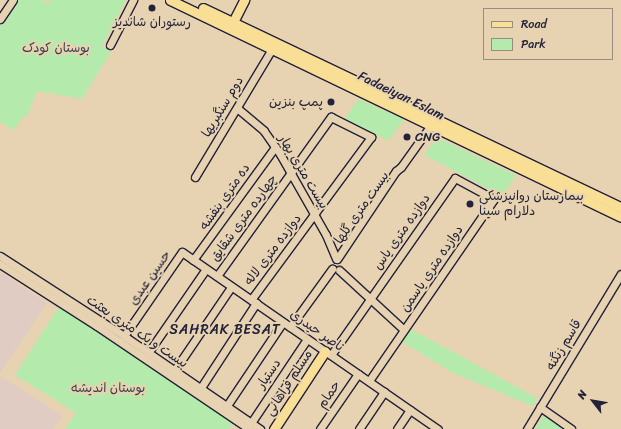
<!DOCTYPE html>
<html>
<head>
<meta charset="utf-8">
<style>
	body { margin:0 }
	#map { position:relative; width:621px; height:429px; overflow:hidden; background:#e7d3b1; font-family:Sriracha,"Playpen Sans Arabic",sans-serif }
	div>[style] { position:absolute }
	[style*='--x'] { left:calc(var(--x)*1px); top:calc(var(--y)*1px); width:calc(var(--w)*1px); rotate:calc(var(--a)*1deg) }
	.built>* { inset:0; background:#e0ccc2 }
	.green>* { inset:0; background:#b4ebad }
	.roads { filter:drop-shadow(1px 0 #22223b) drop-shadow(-1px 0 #22223b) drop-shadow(0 1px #22223b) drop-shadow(0 -1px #22223b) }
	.minor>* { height:7px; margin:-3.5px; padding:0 3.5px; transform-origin:3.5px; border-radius:3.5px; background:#e7d3b1 }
	.major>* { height:9px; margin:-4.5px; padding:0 4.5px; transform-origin:4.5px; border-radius:4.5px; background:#f9df96 }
	.dots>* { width:11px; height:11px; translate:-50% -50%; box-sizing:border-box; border:2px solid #e7d3b1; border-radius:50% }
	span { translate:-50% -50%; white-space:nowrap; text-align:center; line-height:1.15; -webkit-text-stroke:4px #e7d3b1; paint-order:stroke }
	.poi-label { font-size:13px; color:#22223b }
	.right { translate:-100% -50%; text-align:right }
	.left { translate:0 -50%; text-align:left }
	.park-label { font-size:13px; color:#38404c }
	.street-label { font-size:13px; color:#22223b }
	.neighbourhood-label { font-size:14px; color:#22223b; letter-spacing:1px }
	.legend { position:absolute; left:483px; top:8px; width:130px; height:52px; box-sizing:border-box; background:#e7d3b1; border:1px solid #988c82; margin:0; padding:5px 7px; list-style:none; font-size:12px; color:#22223b }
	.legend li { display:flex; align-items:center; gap:8px; height:20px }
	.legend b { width:20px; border:1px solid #988c82 }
	.north { position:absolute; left:573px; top:381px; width:40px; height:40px; -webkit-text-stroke:3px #e7d3b1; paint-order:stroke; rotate:301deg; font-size:11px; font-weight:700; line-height:16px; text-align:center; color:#22223b }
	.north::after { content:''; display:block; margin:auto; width:14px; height:18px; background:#22223b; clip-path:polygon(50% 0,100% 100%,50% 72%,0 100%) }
</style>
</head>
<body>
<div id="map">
	<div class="built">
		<div style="clip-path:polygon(0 272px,47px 303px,0 373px)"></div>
		<div style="clip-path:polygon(0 376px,63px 416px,53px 429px,0 429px)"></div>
	</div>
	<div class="green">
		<div style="clip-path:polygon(16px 0,42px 0,48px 4px,51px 0,126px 0,102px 46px,111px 52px,82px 99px,37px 91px,27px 116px,23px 116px,14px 130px,0 122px,0 25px)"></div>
		<div style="clip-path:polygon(358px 99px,404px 119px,388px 141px,345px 119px)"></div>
		<div style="clip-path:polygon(437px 137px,473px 155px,516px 175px,502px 196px,424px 155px)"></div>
		<div style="clip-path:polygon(60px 305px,233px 423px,229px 429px,65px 429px,76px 413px,15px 375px)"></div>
		<div style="clip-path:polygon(410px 329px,448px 349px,537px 398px,533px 406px,453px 373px,401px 341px)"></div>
		<div style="clip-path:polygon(544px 415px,564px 429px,535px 429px)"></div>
	</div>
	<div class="roads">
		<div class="minor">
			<div style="--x:0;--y:19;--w:23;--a:-56"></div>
			<div style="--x:110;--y:45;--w:51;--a:-62.9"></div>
			<div style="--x:237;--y:108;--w:35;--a:40"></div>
			<div style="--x:264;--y:131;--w:28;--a:55"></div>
			<div style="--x:280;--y:154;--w:93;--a:60.4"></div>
			<div style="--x:326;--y:235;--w:26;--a:67"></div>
			<div style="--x:195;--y:177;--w:149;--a:-59"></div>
			<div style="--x:0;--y:256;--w:148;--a:32.8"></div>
			<div style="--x:124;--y:336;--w:165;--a:34.4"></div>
			<div style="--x:337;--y:259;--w:106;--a:-56.2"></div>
			<div style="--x:396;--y:171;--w:6;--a:-39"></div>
			<div style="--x:401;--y:167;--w:52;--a:-54.5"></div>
			<div style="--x:193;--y:260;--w:140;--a:-54"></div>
			<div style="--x:0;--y:264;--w:115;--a:32.6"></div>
			<div style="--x:97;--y:326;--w:184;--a:34.1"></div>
			<div style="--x:339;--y:270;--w:88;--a:42.7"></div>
			<div style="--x:217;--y:276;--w:196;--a:-54.4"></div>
			<div style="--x:331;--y:117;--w:45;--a:26.6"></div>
			<div style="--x:371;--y:137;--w:202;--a:126.4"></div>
			<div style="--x:290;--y:327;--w:72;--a:-54.1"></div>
			<div style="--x:124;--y:336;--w:102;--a:-55.4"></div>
			<div style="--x:182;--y:252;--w:311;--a:34.7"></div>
			<div style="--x:148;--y:353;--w:102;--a:-55.4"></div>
			<div style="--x:331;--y:355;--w:216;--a:-55"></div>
			<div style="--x:455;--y:178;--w:44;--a:28.3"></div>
			<div style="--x:494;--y:199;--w:221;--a:124.5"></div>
			<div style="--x:174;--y:371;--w:102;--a:-55.8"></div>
			<div style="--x:200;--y:389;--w:103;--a:-56.9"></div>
			<div style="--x:226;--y:407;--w:102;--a:-56.2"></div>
			<div style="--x:540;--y:407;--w:38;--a:35"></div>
			<div style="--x:251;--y:423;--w:101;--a:-56.3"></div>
			<div style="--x:320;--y:429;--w:67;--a:-55.4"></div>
			<div style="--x:359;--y:429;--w:45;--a:-56"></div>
			<div style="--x:397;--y:429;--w:23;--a:-56"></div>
			<div style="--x:527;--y:429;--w:181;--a:-58.8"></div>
		</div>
		<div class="major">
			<div style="--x:170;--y:0;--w:500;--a:25.69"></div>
			<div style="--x:203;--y:8;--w:463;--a:25.5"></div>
			<div style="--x:233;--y:22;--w:25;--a:-63"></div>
			<div style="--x:274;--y:429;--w:93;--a:-56.8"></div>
		</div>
	</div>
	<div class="dots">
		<div style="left:152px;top:8px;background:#22223b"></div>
		<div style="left:331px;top:102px;background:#22223b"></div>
		<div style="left:407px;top:137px;background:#22223b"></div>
		<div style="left:470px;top:204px;background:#22223b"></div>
	</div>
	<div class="poi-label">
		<span style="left:152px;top:22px">رستوران شاندیز</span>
		<span class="right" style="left:323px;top:102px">پمپ بنزین</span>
		<span class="left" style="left:415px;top:137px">CNG</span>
		<span class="left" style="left:479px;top:204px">بیمارستان روانپزشکی<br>دلارام سینا</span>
	</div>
	<div class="park-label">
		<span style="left:56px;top:48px">بوستان کودک</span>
		<span style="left:108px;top:388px">بوستان اندیشه</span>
	</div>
	<div class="street-label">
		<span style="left:401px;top:96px;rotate:26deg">Fadaeiyan Eslam</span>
		<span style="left:223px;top:107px;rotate:-59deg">دوم سنگبریها</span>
		<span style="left:303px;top:172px;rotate:59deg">بیست متری بهار</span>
		<span style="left:225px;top:197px;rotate:-55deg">ده متری بنفشه</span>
		<span style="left:362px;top:208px;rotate:-55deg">بیست متری گلها</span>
		<span style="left:244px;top:218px;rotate:-54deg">چهارده متری شقایق</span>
		<span style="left:402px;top:232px;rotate:-55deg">دوازده متری یاس</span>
		<span style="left:273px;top:250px;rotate:-53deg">دوازده متری لاله</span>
		<span style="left:432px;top:269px;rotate:-56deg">دوازده متری یاسمن</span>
		<span style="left:150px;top:278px;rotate:-55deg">حسین عبدی</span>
		<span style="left:317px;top:331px;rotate:35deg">ناصر حیدری</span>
		<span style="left:137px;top:332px;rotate:34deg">بیست و یک متری بعثت</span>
		<span style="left:564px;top:345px;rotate:-59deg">قاسم زنگنه</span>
		<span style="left:269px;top:374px;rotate:-56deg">دستیار</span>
		<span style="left:289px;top:383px;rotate:-57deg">مسلم فراهانی</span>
		<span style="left:329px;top:395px;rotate:-56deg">حمام</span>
	</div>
	<div class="neighbourhood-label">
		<span style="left:225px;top:330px">SAHRAK BESAT</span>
	</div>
	<ul class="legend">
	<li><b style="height:5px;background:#f9df96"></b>Road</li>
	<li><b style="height:11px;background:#b4ebad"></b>Park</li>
	</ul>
	<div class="north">N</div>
</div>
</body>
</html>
